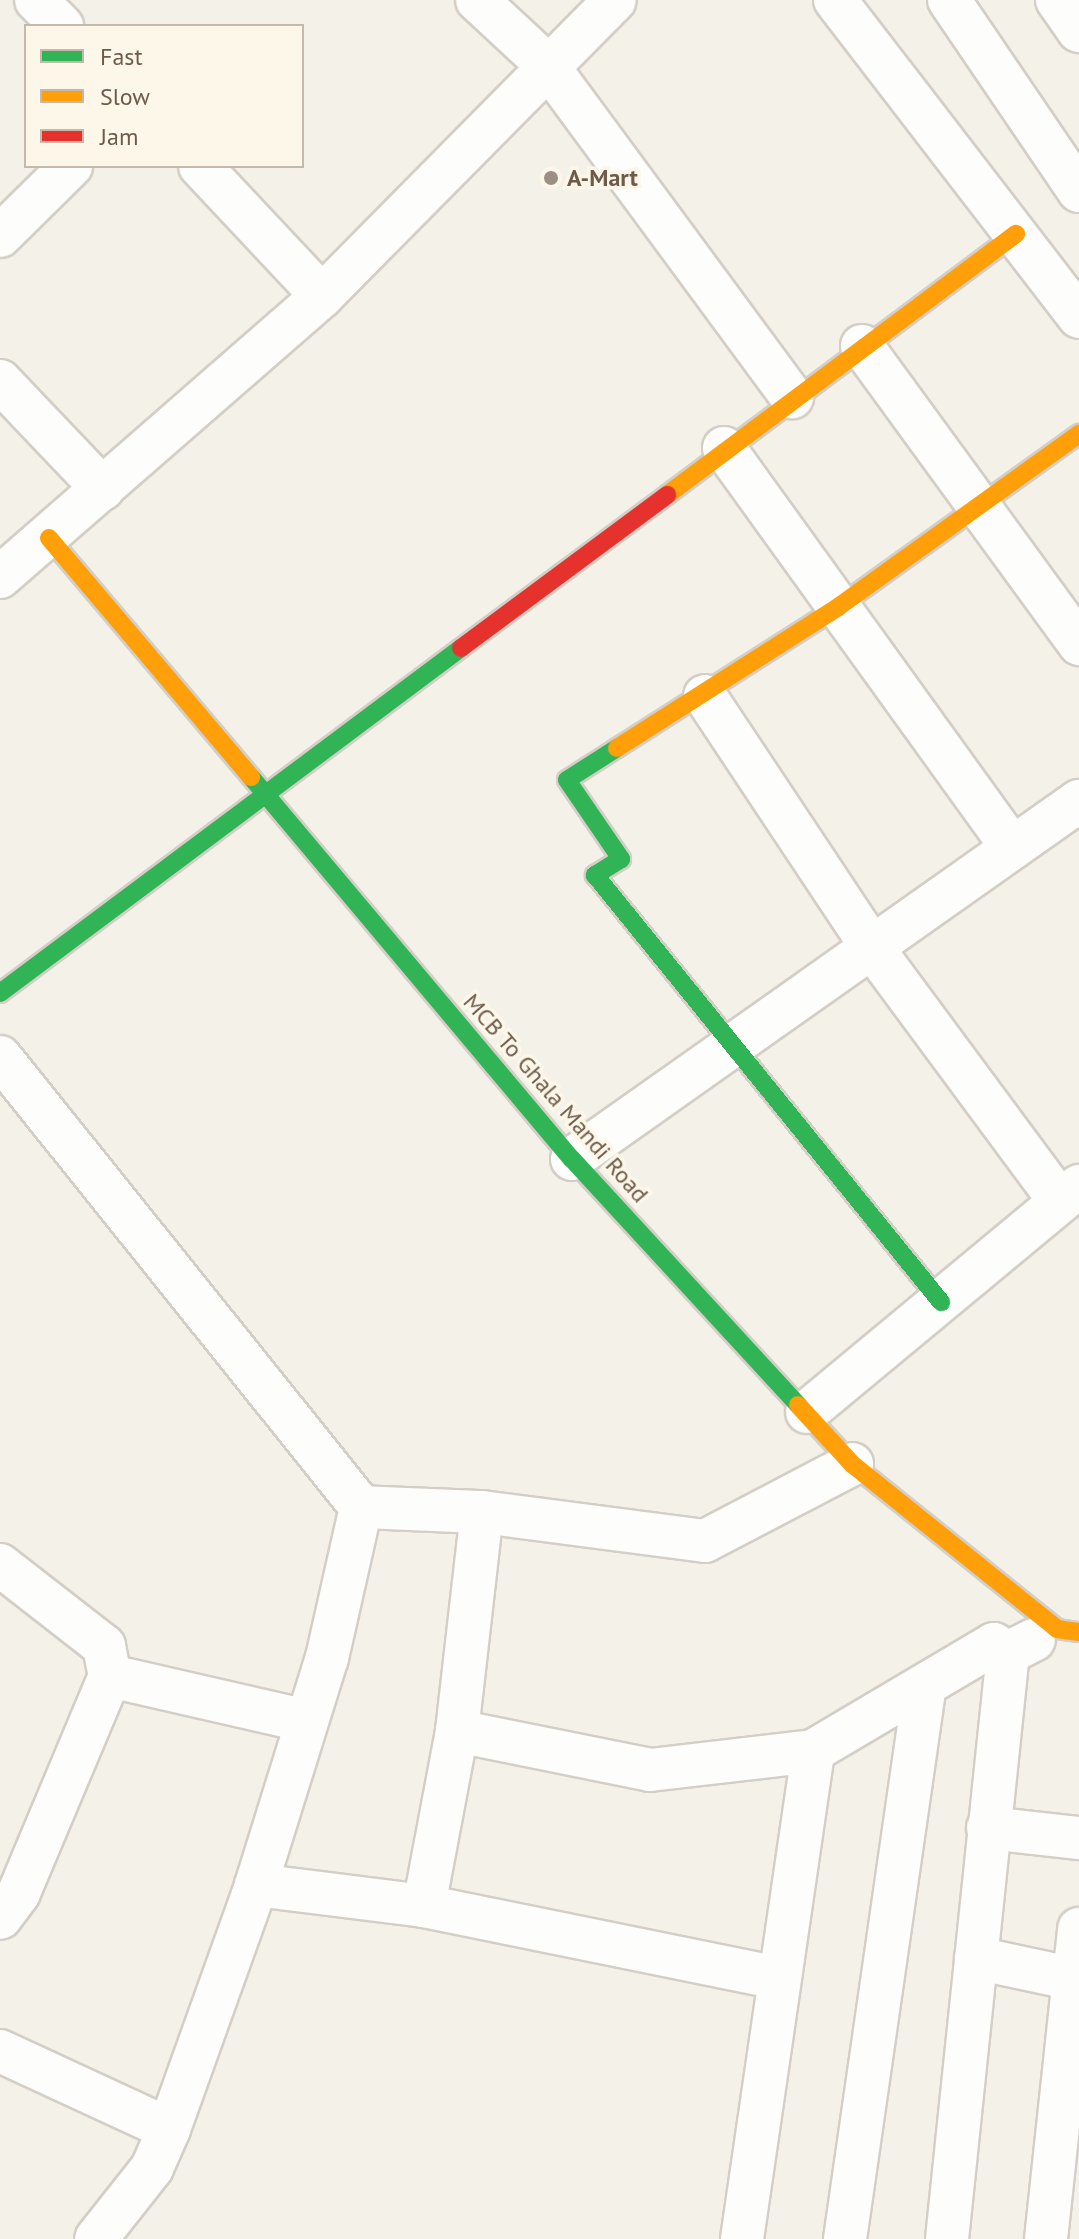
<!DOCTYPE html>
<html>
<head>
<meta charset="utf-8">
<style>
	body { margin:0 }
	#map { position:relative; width:1079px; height:2239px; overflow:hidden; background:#f4f1e8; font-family:"PT Sans",sans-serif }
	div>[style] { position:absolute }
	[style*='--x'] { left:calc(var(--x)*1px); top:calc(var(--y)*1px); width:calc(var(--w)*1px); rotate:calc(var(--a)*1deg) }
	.roads { filter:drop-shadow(2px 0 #d3cec6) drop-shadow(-2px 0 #d3cec6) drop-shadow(0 2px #d3cec6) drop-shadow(0 -2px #d3cec6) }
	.street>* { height:42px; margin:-21px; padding:0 21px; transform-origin:21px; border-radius:21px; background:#fdfdfc }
	.fast>* { height:18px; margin:-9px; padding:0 9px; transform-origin:9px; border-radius:9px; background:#30b455 }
	.slow>* { height:18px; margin:-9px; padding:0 9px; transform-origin:9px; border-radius:9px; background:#ff9f0a }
	.jam>* { height:18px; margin:-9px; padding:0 9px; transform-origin:9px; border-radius:9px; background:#e5322d }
	.dots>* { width:22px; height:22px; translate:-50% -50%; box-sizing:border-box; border:4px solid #fdf7e9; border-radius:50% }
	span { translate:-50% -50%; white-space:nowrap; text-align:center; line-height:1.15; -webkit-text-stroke:7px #fdf7e9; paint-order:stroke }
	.poi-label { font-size:24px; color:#6e5b4c; font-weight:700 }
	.left { translate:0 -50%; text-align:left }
	.street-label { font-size:24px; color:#6e5b4c }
	.legend { position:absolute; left:24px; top:24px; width:280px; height:144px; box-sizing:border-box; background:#fdf7e9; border:2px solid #c4b9aa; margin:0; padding:10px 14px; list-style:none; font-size:24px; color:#6e5b4c }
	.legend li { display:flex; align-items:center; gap:16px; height:40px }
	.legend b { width:40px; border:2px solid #c4b9aa }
</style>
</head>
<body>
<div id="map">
	<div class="roads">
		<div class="street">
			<div style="--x:36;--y:0;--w:37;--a:45"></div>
			<div style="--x:477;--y:0;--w:96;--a:42.9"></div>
			<div style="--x:547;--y:65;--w:413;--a:53.6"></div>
			<div style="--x:835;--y:0;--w:400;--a:52.4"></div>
			<div style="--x:949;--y:0;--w:231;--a:55.8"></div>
			<div style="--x:1057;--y:0;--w:38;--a:55"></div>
			<div style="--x:200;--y:166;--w:178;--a:46.8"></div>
			<div style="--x:0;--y:236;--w:100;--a:-44.6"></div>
			<div style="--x:862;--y:346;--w:369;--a:53.9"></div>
			<div style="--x:0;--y:381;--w:149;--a:46.4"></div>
			<div style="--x:724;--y:448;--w:493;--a:54.2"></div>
			<div style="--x:0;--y:577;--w:427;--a:-41.1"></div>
			<div style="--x:322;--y:296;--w:416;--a:-45.3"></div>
			<div style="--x:705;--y:696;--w:300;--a:56.4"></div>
			<div style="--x:871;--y:946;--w:316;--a:53.5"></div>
			<div style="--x:0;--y:1057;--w:577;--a:51.26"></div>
			<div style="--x:361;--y:1507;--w:121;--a:2.4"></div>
			<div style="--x:572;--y:1159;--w:621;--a:-35.23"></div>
			<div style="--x:807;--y:1412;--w:354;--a:-39.7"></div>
			<div style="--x:0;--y:1565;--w:132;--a:37.9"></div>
			<div style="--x:104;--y:1646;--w:31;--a:79"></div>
			<div style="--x:110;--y:1676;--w:235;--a:112.8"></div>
			<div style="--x:19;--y:1893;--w:31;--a:127"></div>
			<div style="--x:110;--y:1676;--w:201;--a:12.9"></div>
			<div style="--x:457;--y:1731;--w:220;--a:-83.5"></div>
			<div style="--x:482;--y:1512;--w:225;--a:7.4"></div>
			<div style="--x:705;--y:1541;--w:166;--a:-27.6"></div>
			<div style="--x:988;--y:1828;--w:92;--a:6.3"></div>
			<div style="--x:256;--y:1885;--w:169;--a:7.1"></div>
			<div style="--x:976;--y:1958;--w:105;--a:12.1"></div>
			<div style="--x:778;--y:1978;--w:361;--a:-168.5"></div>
			<div style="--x:424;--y:1906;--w:178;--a:-79.3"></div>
			<div style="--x:457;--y:1731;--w:197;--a:11.4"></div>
			<div style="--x:650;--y:1770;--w:164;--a:-6.6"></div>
			<div style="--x:813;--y:1751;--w:210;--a:-30.6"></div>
			<div style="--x:994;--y:1644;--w:17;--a:33"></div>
			<div style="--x:0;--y:2051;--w:186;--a:24.8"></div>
			<div style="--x:169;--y:2129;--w:43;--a:113.6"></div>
			<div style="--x:152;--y:2168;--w:90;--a:128.3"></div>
			<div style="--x:169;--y:2129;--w:249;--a:-70.3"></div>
			<div style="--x:253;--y:1895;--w:248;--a:-72.7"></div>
			<div style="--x:327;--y:1658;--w:155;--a:-77.3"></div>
			<div style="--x:742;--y:2239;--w:493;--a:-81.7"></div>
			<div style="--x:845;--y:2239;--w:554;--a:-81.8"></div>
			<div style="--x:947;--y:2239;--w:589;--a:-84.06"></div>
			<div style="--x:1008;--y:1653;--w:29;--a:-27"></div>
			<div style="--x:1046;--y:2239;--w:312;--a:-83.9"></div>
		</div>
		<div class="fast">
			<div style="--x:617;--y:748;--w:59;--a:147.4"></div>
			<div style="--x:567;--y:780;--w:96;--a:55.6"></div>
			<div style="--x:621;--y:859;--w:31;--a:148"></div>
			<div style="--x:595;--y:875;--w:550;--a:50.98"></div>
			<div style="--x:251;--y:777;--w:499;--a:50"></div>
			<div style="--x:572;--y:1159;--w:334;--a:47.4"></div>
			<div style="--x:0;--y:993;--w:576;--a:-36.81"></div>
		</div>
		<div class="slow">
			<div style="--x:667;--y:495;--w:436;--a:-36.8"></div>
			<div style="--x:49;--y:538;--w:313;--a:49.8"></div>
			<div style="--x:617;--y:748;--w:262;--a:-32.5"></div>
			<div style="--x:838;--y:607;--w:297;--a:-35.7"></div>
			<div style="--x:798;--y:1405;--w:80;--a:47.5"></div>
			<div style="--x:852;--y:1464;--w:263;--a:38.8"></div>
			<div style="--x:1057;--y:1629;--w:22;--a:8"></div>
		</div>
		<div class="jam">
			<div style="--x:461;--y:648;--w:257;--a:-36.6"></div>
		</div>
	</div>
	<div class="dots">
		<div style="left:551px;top:178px;background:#9d9083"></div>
	</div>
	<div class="poi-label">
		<span class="left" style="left:567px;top:178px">A-Mart</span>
	</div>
	<div class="street-label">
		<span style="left:556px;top:1098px;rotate:49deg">MCB To Ghala Mandi Road</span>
	</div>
	<ul class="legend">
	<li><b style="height:10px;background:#30b455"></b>Fast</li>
	<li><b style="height:10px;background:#ff9f0a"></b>Slow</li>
	<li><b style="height:10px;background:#e5322d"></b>Jam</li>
	</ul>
</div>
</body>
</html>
